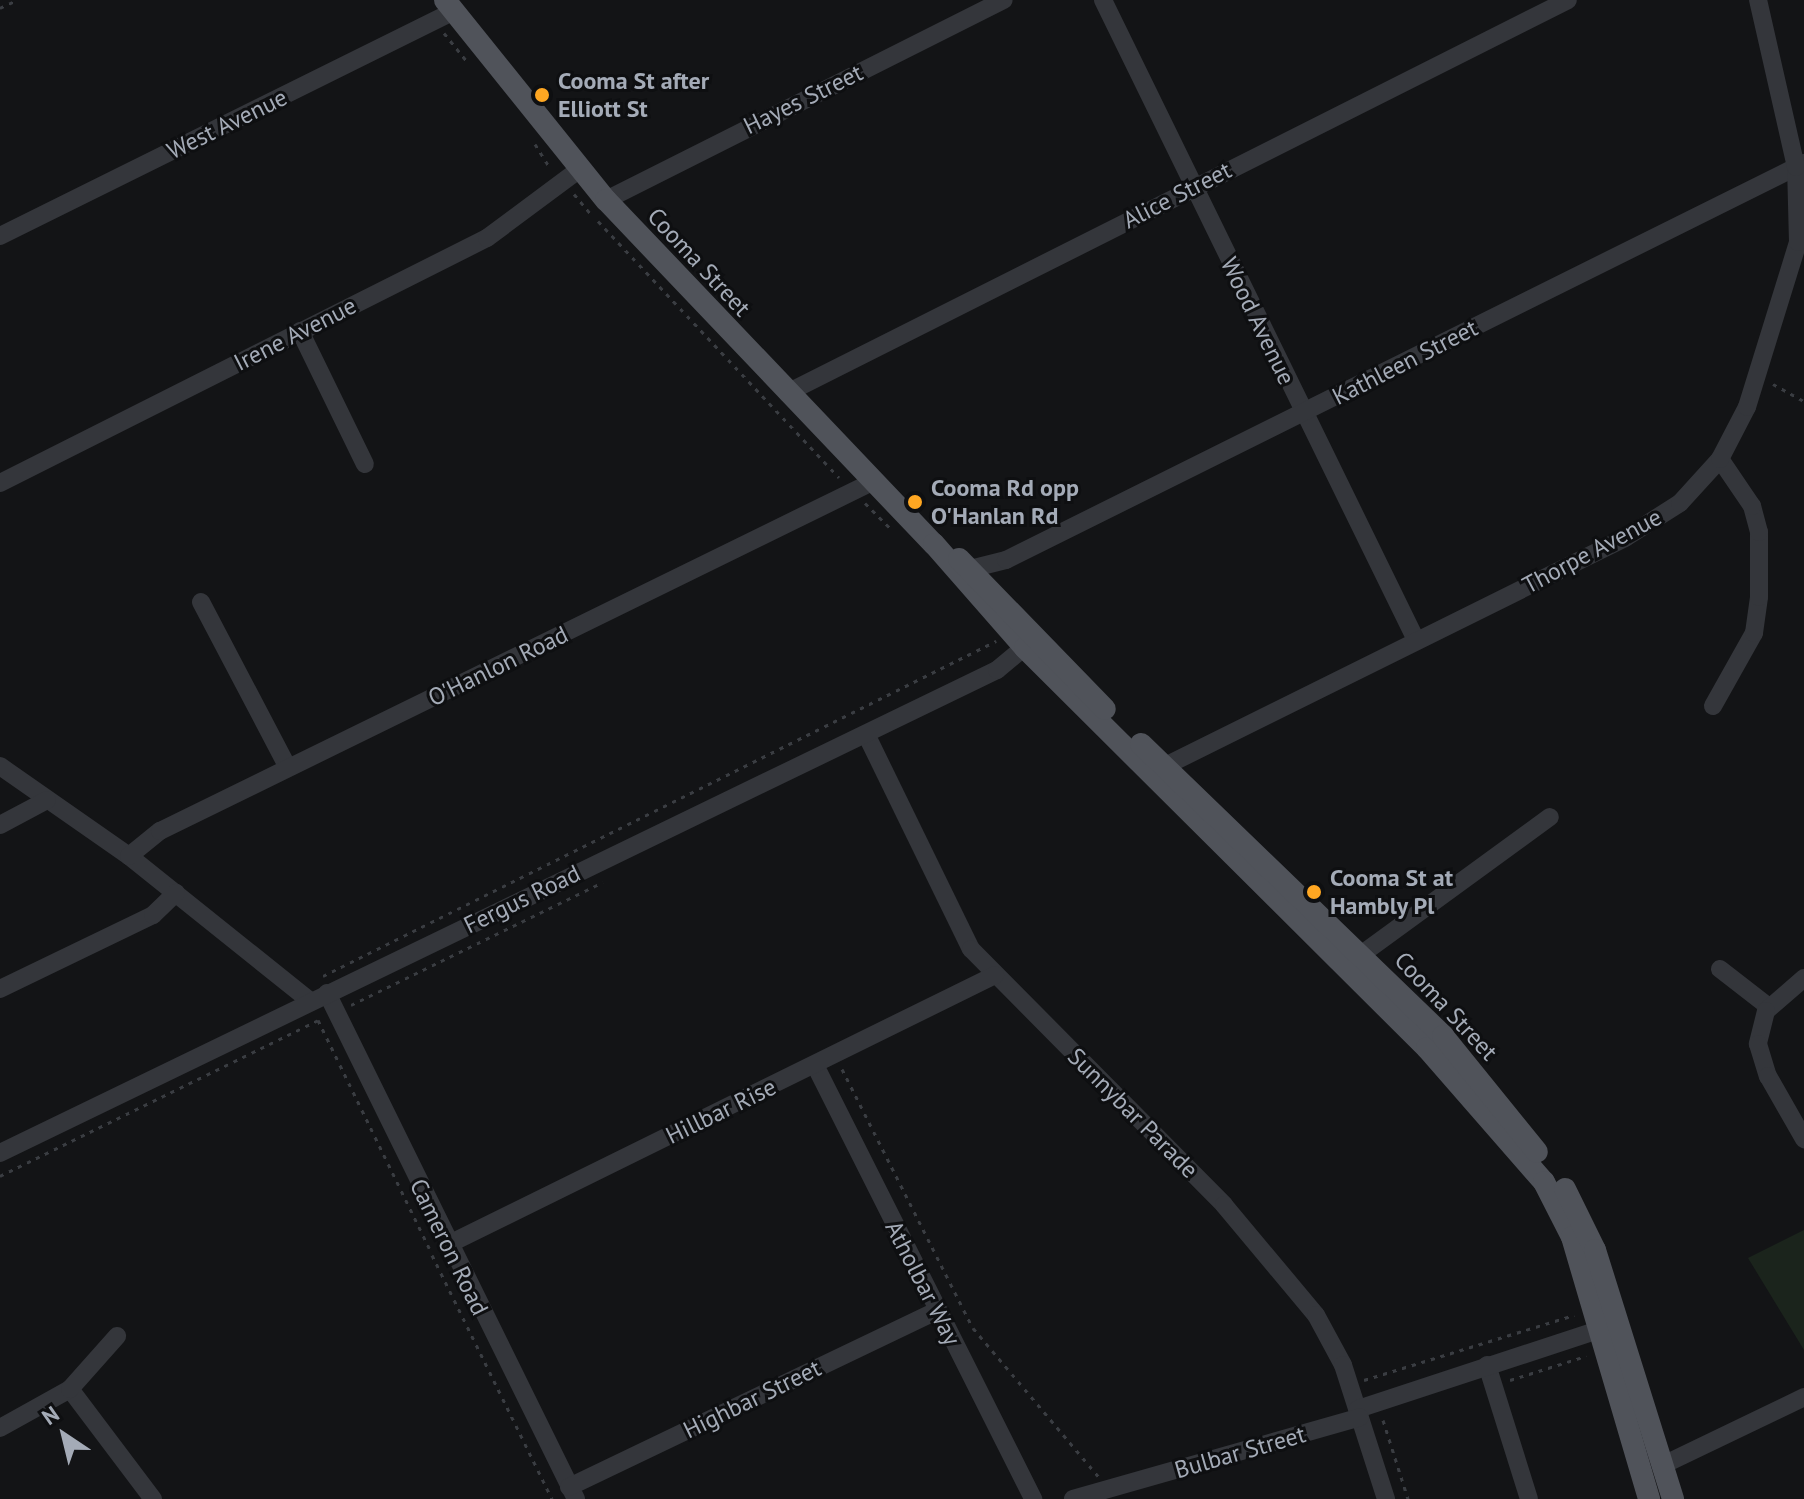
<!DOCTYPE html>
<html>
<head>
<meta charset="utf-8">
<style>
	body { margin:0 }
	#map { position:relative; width:1804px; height:1499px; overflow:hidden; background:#131416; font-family:"PT Sans",sans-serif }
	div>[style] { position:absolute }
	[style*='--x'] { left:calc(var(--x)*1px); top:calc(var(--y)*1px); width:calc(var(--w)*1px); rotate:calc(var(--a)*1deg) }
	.green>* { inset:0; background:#1b241c }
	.path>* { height:3px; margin-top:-1.5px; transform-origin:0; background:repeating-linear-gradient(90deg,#3a3d42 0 4px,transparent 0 10px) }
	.minor>* { height:18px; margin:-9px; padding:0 9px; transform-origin:9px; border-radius:9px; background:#34363b }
	.major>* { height:22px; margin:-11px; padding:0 11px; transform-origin:11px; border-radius:11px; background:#50535a }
	.dots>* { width:22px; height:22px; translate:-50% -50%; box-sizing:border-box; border:4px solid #0e0f11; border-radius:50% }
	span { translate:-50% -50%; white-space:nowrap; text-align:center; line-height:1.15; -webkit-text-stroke:6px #0e0f11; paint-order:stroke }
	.poi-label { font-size:24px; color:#a4abb7; font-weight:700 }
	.left { translate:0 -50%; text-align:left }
	.street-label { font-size:24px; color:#a4abb7 }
	.north { position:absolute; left:24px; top:1395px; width:80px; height:80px; -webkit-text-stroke:6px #0e0f11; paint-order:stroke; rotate:325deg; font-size:22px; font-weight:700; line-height:32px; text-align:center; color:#a4abb7 }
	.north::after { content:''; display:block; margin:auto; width:28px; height:36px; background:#a4abb7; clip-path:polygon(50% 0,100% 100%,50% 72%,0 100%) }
</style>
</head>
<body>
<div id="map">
	<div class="green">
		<div style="clip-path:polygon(1804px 1230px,1804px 1350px,1748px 1258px)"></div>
	</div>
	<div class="path">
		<div style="--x:0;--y:8;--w:19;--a:-25"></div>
		<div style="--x:444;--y:33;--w:36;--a:51"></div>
		<div style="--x:535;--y:144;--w:28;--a:58"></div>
		<div style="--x:574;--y:194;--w:25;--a:50"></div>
		<div style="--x:598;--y:221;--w:352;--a:46.8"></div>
		<div style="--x:1773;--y:384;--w:35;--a:29"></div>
		<div style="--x:865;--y:503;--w:35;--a:45"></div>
		<div style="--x:323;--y:976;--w:752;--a:-26.46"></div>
		<div style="--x:351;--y:1005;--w:280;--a:-26"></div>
		<div style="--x:842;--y:1069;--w:290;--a:63.2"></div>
		<div style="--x:973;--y:1328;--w:194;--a:49.8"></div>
		<div style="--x:0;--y:1176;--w:354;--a:-26.1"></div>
		<div style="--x:318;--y:1020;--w:254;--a:64"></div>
		<div style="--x:432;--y:1255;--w:272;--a:63.8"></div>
		<div style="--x:1364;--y:1380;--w:220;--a:-17.2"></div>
		<div style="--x:1510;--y:1380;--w:80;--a:-17.5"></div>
		<div style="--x:1383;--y:1420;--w:83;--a:72.4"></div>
	</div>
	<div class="minor">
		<div style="--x:1103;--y:0;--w:712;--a:63.94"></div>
		<div style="--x:606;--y:200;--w:445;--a:-26.7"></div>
		<div style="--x:0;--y:236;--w:507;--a:-26.36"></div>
		<div style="--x:300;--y:331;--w:148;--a:64"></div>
		<div style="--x:787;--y:393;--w:874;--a:-26.71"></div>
		<div style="--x:0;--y:483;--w:545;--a:-26.71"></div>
		<div style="--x:487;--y:238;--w:116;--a:-36.6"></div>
		<div style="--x:970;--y:569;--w:37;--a:-14"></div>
		<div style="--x:1006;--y:560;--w:891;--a:-26.45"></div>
		<div style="--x:201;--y:602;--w:187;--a:62.3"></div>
		<div style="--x:1713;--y:706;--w:84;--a:-60.7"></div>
		<div style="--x:1754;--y:633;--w:36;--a:-82"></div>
		<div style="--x:1759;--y:597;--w:65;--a:-90"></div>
		<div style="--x:1759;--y:532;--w:27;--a:-105"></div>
		<div style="--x:1752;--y:506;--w:57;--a:-124.2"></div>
		<div style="--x:866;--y:734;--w:239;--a:64"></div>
		<div style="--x:971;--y:949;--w:360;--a:45.3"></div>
		<div style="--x:1224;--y:1205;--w:143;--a:50.1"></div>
		<div style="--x:1316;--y:1315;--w:57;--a:61.6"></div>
		<div style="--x:1343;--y:1365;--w:141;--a:72.2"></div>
		<div style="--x:0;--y:766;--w:157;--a:34.9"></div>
		<div style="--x:129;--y:856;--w:232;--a:38.7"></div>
		<div style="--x:1153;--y:772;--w:527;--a:-26.37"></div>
		<div style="--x:1625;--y:538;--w:65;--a:-32.5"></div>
		<div style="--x:1680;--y:503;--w:59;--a:-47.7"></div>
		<div style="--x:1720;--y:459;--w:59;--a:-62.6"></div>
		<div style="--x:1747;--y:407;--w:173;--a:-72.8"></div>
		<div style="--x:1798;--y:242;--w:75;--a:-91.5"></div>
		<div style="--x:1796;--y:167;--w:171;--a:-102.8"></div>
		<div style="--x:0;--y:825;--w:53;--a:-28"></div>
		<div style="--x:129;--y:856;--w:40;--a:-39"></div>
		<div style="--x:160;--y:831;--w:793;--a:-26.11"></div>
		<div style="--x:1351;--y:962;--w:246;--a:-36.1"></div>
		<div style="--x:1720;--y:969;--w:62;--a:37.8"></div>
		<div style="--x:1804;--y:978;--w:50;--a:139"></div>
		<div style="--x:1766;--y:1011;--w:34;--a:104"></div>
		<div style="--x:1758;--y:1044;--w:34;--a:73"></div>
		<div style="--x:1768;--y:1076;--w:73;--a:60.3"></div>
		<div style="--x:0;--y:989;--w:170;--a:-25.8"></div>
		<div style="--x:153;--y:915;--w:32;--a:-44"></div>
		<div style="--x:327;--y:993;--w:564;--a:63.8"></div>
		<div style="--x:815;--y:1065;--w:486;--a:63.3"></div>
		<div style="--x:0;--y:1153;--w:1108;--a:-25.85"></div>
		<div style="--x:997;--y:670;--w:47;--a:-39.8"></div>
		<div style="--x:447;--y:1245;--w:611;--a:-26.23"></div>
		<div style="--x:1487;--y:1365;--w:140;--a:72.6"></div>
		<div style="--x:70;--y:1389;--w:138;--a:53"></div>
		<div style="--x:1358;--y:1409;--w:265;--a:-18.2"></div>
		<div style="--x:0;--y:1428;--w:80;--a:-29.1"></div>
		<div style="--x:70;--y:1389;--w:71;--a:-48.4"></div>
		<div style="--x:1663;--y:1465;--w:157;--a:-25.7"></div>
		<div style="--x:569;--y:1487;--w:407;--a:-25.6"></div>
		<div style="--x:1073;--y:1499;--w:298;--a:-15.9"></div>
	</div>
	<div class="major">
		<div style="--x:445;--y:0;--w:257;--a:51.2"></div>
		<div style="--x:606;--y:200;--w:475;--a:46.4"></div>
		<div style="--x:934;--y:544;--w:138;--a:48.8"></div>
		<div style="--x:1025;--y:648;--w:567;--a:44.86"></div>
		<div style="--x:1427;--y:1048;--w:178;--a:48.9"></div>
		<div style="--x:1544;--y:1182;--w:62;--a:63"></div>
		<div style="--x:1572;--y:1237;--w:273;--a:73.6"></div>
		<div style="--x:959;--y:559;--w:209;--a:45.8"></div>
		<div style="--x:1141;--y:744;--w:420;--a:44"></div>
		<div style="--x:1443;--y:1036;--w:149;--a:51"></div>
		<div style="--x:1565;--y:1189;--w:68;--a:63.8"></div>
		<div style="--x:1595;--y:1250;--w:261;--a:72.6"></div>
	</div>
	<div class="dots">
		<div style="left:542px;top:95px;background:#ffa722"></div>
		<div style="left:915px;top:502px;background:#ffa722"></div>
		<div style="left:1314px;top:892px;background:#ffa722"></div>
	</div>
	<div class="poi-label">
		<span class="left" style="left:558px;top:95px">Cooma St after<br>Elliott St</span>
		<span class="left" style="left:931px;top:502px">Cooma Rd opp<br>O'Hanlan Rd</span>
		<span class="left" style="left:1330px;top:892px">Cooma St at<br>Hambly Pl</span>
	</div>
	<div class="street-label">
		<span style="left:803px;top:99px;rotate:-26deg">Hayes Street</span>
		<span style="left:227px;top:124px;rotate:-26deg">West Avenue</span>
		<span style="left:1177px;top:195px;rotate:-27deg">Alice Street</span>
		<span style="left:699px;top:262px;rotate:47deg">Cooma Street</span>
		<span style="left:1258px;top:321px;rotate:64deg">Wood Avenue</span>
		<span style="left:295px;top:334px;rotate:-27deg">Irene Avenue</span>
		<span style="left:1405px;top:362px;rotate:-27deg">Kathleen Street</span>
		<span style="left:1592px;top:551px;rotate:-28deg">Thorpe Avenue</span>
		<span style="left:498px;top:666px;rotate:-26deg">O'Hanlon Road</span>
		<span style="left:522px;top:899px;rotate:-26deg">Fergus Road</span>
		<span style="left:1446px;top:1006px;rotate:47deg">Cooma Street</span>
		<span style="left:721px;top:1111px;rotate:-26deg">Hillbar Rise</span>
		<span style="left:1133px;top:1113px;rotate:45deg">Sunnybar Parade</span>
		<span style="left:449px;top:1247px;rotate:64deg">Cameron Road</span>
		<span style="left:923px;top:1283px;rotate:63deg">Atholbar Way</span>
		<span style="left:752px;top:1399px;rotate:-26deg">Highbar Street</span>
		<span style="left:1240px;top:1452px;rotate:-16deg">Bulbar Street</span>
	</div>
	<div class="north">N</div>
</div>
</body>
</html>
